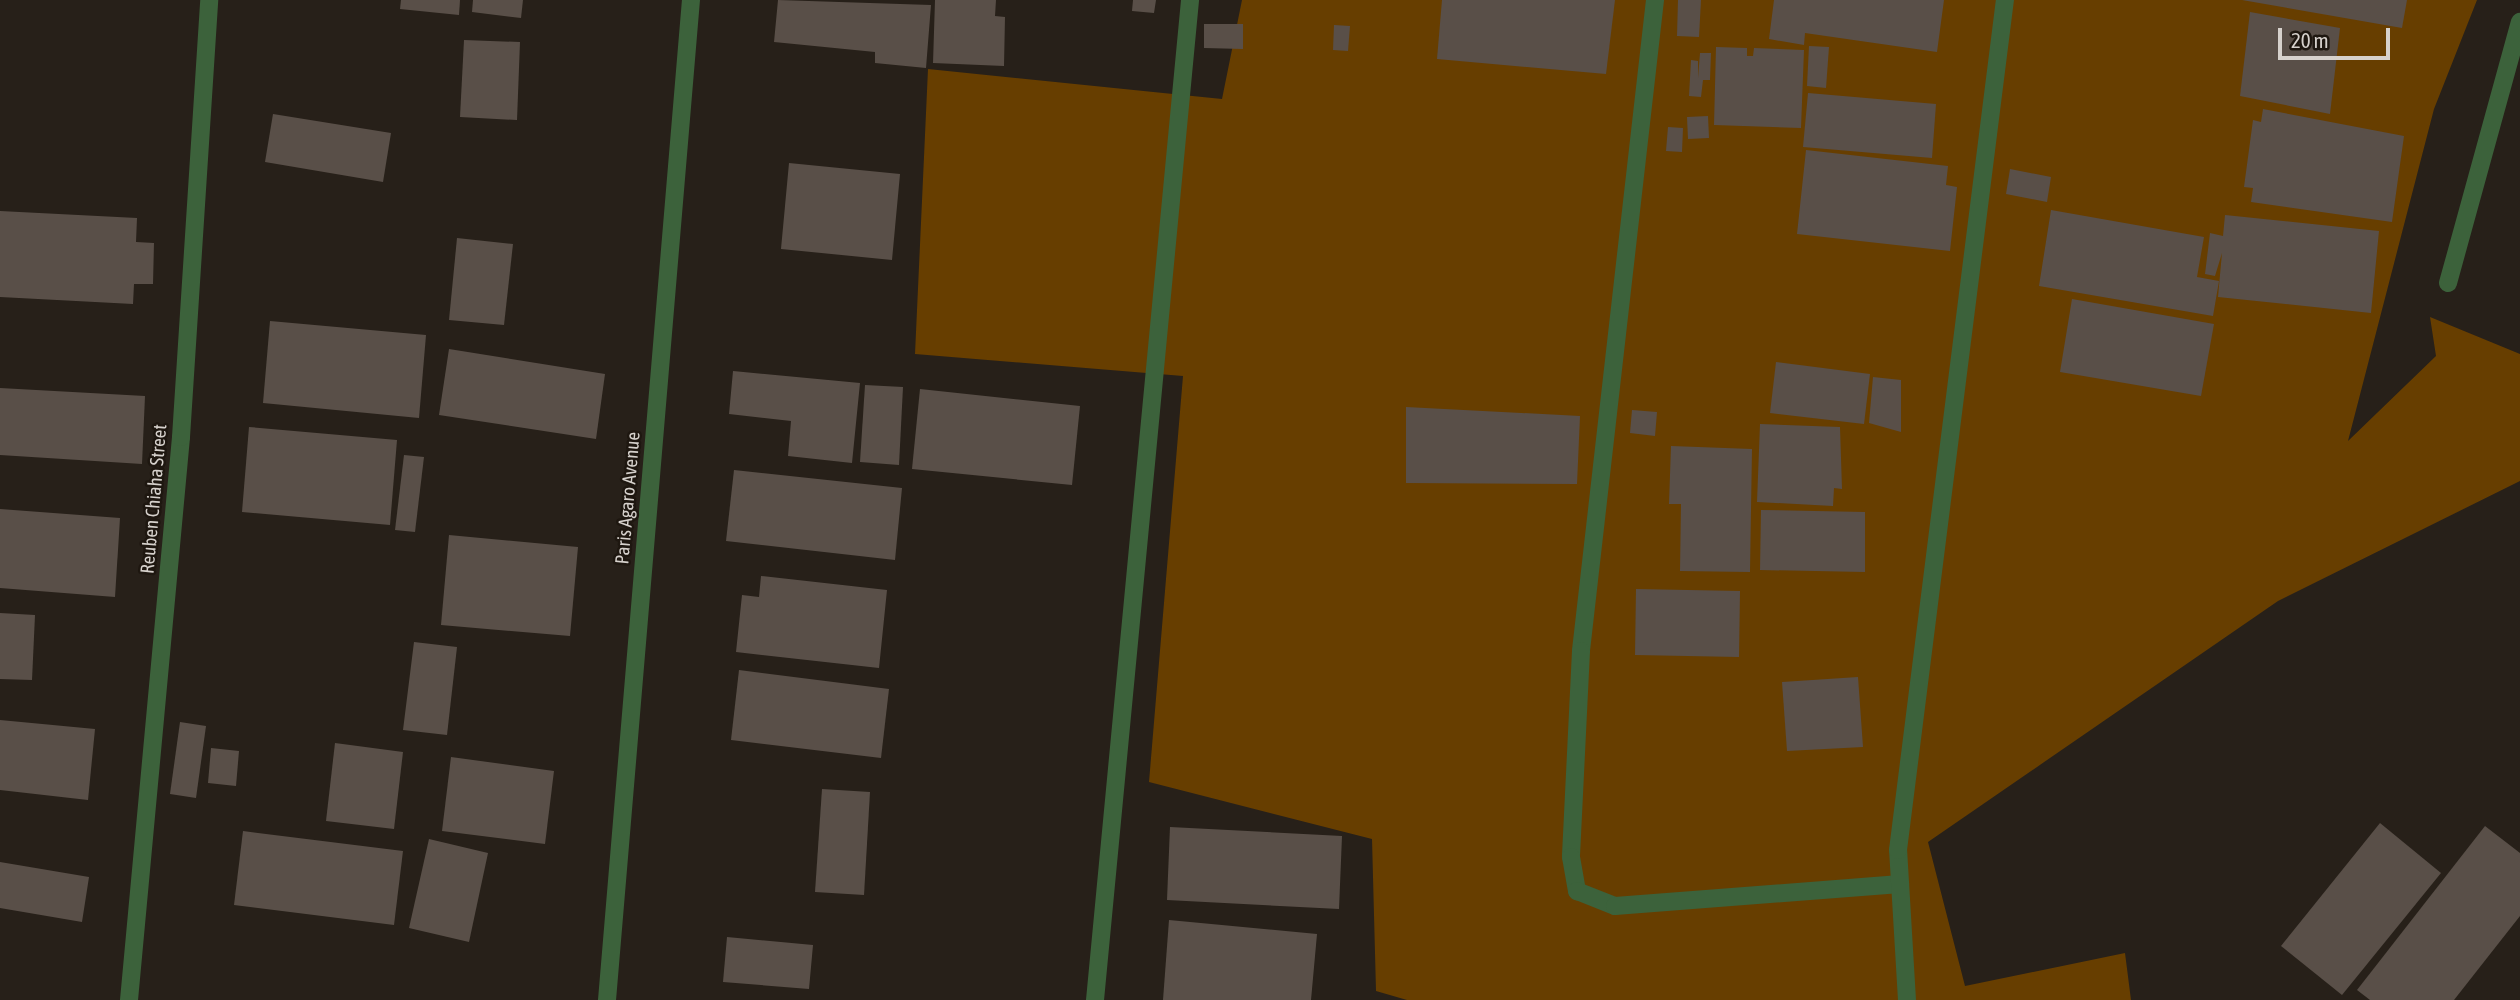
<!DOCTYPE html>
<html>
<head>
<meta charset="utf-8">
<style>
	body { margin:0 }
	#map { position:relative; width:2520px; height:1000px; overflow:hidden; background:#272019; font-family:"Asap Condensed",sans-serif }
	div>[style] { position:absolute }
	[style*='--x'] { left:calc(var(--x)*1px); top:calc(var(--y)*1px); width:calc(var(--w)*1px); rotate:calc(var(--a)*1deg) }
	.green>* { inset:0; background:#673e00 }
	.building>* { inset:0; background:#594f48 }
	.street>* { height:18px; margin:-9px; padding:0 9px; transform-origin:9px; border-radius:9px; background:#3c623b }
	span { translate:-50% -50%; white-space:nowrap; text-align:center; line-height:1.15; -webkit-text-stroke:5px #1e1710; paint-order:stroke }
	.street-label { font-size:19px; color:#d6d1cc }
	.scale { position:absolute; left:2278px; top:28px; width:112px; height:32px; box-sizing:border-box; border:4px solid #d6d1cc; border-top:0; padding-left:9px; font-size:21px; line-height:24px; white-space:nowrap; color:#d6d1cc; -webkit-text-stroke:5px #1e1710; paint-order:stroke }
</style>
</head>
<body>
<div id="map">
	<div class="green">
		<div style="clip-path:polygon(1242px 0,2477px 0,2434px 109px,2348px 441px,2436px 356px,2430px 317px,2520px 354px,2520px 481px,2278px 601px,1928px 842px,1965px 986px,2125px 953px,2131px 1000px,1407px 1000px,1376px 991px,1372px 839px,1149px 782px,1183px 376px,915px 354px,928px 69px,1222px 99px)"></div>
	</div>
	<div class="building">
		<div style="clip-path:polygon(401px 0,460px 0,459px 15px,400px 9px)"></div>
		<div style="clip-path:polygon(473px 0,523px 0,521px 18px,472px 12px)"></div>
		<div style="clip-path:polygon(778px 0,931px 5px,926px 68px,875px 63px,875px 52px,774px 42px)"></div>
		<div style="clip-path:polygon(935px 0,996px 0,995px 16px,1005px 17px,1004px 66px,933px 63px)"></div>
		<div style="clip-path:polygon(1133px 0,1156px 0,1154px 13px,1132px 11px)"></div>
		<div style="clip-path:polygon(1442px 0,1615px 0,1606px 74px,1437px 59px)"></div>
		<div style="clip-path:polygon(1678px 0,1701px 0,1699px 37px,1677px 36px)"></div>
		<div style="clip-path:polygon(1774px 0,1944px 0,1937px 52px,1805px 33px,1804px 45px,1769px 39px)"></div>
		<div style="clip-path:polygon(2242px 0,2407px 0,2402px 28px)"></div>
		<div style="clip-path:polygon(2250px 12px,2340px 28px,2330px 114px,2240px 96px)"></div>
		<div style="clip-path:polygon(1204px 24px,1243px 24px,1243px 49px,1204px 48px)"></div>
		<div style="clip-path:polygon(1334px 25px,1350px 26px,1348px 51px,1333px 50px)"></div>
		<div style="clip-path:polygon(464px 40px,520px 42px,517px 120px,460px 117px)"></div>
		<div style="clip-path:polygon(1809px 46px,1829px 47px,1826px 88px,1807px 86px)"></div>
		<div style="clip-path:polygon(1716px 47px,1747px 48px,1747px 56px,1753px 56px,1754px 48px,1804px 50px,1801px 128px,1714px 125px)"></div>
		<div style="clip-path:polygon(1700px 53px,1711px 53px,1710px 80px,1703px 80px,1701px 97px,1689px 96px,1691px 60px,1698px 61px,1698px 78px)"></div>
		<div style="clip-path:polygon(1808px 93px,1936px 104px,1932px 158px,1803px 147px)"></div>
		<div style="clip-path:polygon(2263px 109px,2404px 136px,2392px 222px,2251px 202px,2253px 188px,2244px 187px,2253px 120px,2261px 122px)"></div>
		<div style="clip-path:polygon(273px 114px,391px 133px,383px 182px,265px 162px)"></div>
		<div style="clip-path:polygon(1708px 116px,1709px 138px,1688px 139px,1687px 117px)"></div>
		<div style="clip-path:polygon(1668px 127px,1683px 128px,1682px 152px,1666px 151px)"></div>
		<div style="clip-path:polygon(1806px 150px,1948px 166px,1946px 185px,1957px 187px,1950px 251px,1797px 234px)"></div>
		<div style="clip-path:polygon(789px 163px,900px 174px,892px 260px,781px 249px)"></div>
		<div style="clip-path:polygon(2010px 169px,2051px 177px,2047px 202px,2006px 194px)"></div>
		<div style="clip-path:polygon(2051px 210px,2204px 237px,2197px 277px,2219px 281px,2213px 316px,2039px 286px)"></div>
		<div style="clip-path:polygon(0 211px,137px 218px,136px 242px,154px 243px,153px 284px,134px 284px,133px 304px,0 297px)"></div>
		<div style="clip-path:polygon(2225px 215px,2379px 231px,2371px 313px,2218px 297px,2222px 253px,2215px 276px,2205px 274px,2210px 233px,2223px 236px)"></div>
		<div style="clip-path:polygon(457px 238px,513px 244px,504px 325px,449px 320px)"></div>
		<div style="clip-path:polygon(2072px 299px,2214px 324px,2201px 396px,2060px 372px)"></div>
		<div style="clip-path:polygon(270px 321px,426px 335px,419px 418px,263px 403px)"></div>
		<div style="clip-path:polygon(449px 349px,605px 374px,596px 439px,439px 415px)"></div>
		<div style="clip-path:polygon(1776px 362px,1870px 374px,1864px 424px,1770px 413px)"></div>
		<div style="clip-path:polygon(733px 371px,860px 383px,852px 463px,788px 456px,791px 421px,729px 414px)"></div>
		<div style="clip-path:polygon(1873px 377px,1901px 380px,1901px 432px,1869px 423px)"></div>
		<div style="clip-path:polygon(865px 385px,903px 387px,899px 465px,860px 462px)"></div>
		<div style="clip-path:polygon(0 388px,145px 396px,142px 464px,0 455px)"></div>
		<div style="clip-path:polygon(920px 389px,1080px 406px,1072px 485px,912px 469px)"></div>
		<div style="clip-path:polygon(1406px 407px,1580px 416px,1577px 484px,1406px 483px)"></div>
		<div style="clip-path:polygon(1632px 410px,1657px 412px,1655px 436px,1630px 433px)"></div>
		<div style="clip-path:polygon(1760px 424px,1840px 427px,1842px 489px,1834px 488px,1833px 506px,1757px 502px)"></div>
		<div style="clip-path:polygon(249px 427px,397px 440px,390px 525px,242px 512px)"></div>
		<div style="clip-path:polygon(1671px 446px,1752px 449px,1750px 572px,1680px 571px,1681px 504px,1669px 504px)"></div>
		<div style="clip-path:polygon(404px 455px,424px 457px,415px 532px,395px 530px)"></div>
		<div style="clip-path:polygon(734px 470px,902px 488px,895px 560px,726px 541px)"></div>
		<div style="clip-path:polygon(0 509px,120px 518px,115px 597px,0 588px)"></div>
		<div style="clip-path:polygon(1761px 510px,1865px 512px,1865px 572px,1760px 570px)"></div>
		<div style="clip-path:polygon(449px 535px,578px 547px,570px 636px,441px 625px)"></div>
		<div style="clip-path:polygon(761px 576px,887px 590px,879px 668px,736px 652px,742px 595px,759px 597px)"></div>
		<div style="clip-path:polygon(1636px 589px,1740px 591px,1739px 657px,1635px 655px)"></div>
		<div style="clip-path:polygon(0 613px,35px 615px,32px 680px,0 679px)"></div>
		<div style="clip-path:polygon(414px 642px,457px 647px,447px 735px,403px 730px)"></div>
		<div style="clip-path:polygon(739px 670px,889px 689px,881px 758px,731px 740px)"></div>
		<div style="clip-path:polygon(1858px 677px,1863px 747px,1787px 751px,1782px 682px)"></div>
		<div style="clip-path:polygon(0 720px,95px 729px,88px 800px,0 790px)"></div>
		<div style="clip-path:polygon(180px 722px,206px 726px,196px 798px,170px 794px)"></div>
		<div style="clip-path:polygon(335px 743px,403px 752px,394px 829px,326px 821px)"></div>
		<div style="clip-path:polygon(211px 748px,239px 751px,236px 786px,208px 783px)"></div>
		<div style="clip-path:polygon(451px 757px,554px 771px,545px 844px,442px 831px)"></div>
		<div style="clip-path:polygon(822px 789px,870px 792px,864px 895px,815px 892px)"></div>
		<div style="clip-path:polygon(2380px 823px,2441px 873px,2342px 995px,2281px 946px)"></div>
		<div style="clip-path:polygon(2485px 826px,2520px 853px,2520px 916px,2454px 1000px,2370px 1000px,2357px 990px)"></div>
		<div style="clip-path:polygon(1170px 827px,1342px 836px,1339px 909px,1167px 900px)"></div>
		<div style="clip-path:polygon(243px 831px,403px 851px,394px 925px,234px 905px)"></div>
		<div style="clip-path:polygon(429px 839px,488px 853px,469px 942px,409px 928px)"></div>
		<div style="clip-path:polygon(0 862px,89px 877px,82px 922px,0 908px)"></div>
		<div style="clip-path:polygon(1169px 920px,1317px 934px,1311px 1000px,1163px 1000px)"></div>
		<div style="clip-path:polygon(727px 937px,813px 945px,809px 989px,723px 982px)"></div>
	</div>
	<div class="street">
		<div style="--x:1655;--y:0;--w:655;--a:96.49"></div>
		<div style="--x:1581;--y:651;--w:206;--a:92.8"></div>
		<div style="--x:1571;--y:857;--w:35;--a:80"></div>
		<div style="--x:1577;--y:891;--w:41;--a:21.5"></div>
		<div style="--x:1615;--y:906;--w:286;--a:-4.4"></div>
		<div style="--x:2448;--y:283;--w:271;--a:-74.6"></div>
		<div style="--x:129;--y:1000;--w:565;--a:-84.72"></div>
		<div style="--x:181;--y:437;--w:438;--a:-86.3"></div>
		<div style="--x:607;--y:1000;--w:1004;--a:-85.2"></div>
		<div style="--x:1095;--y:1000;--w:1005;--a:-84.57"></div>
		<div style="--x:1907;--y:1000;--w:150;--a:-93.4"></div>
		<div style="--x:1898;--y:850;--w:857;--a:-82.83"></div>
	</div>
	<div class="street-label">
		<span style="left:628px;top:498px;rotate:-85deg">Paris Agaro Avenue</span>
		<span style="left:154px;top:499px;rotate:-85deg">Reuben Chiaha Street</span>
	</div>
	<div class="scale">20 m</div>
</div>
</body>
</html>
